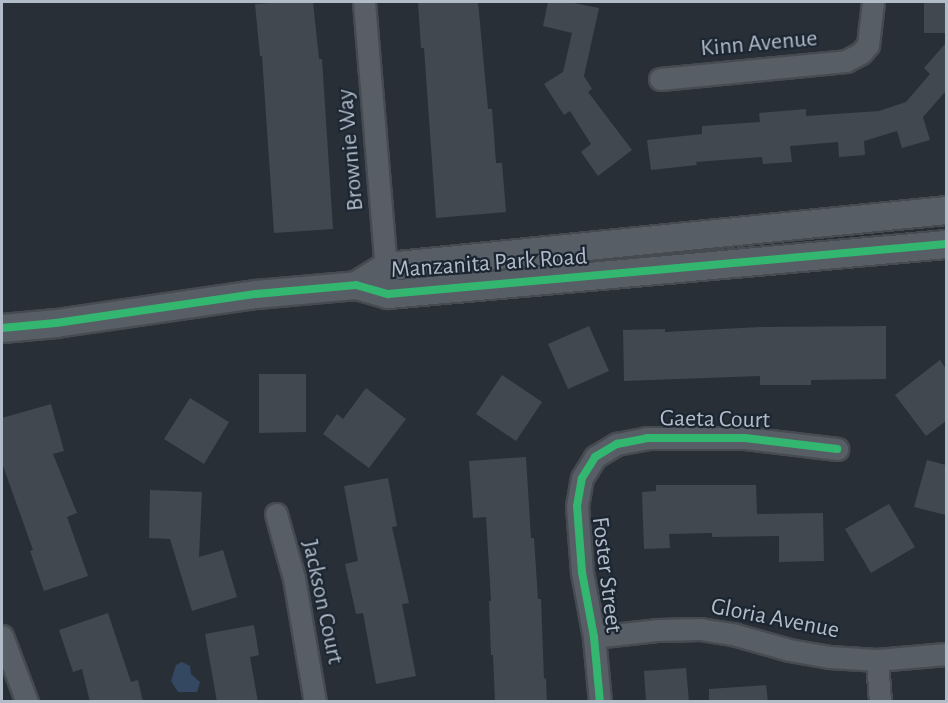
<!DOCTYPE html>
<html>
<head>
<meta charset="utf-8">
<style>
	body { margin:0 }
	#map { position:relative; width:948px; height:703px; overflow:hidden; background:#282f37; font-family:"Alegreya Sans",sans-serif }
	div>[style] { position:absolute }
	[style*='--x'] { left:calc(var(--x)*1px); top:calc(var(--y)*1px); width:calc(var(--w)*1px); rotate:calc(var(--a)*1deg) }
	.water>* { inset:0; background:#344861 }
	.building>* { inset:0; background:#42484f }
	.roads { filter:drop-shadow(2px 0 #464b52) drop-shadow(-2px 0 #464b52) drop-shadow(0 2px #464b52) drop-shadow(0 -2px #464b52) }
	.minor>* { height:21px; margin:-10.5px; padding:0 10.5px; transform-origin:10.5px; border-radius:10.5px; background:#585e65 }
	.tertiary>* { height:27px; margin:-13.5px; padding:0 13.5px; transform-origin:13.5px; border-radius:13.5px; background:#585e65 }
	.cycleway>* { height:8px; margin:-4px; padding:0 4px; transform-origin:4px; border-radius:4px; background:#33b770 }
	span { translate:-50% -50%; white-space:nowrap; text-align:center; line-height:1.15; -webkit-text-stroke:4.5px #1c2632; paint-order:stroke }
	.street-label { font-size:24px; color:#b2bcc9 }
	.frame { position:absolute; inset:0; border:3px solid #b2bcc9; pointer-events:none }
</style>
</head>
<body>
<div id="map">
	<div class="water">
		<div style="clip-path:polygon(182px 662px,190px 666px,191px 674px,200px 682px,197px 692px,178px 692px,171px 681px,176px 665px)"></div>
	</div>
	<div class="building">
		<div style="clip-path:polygon(285px 2px,313px 2px,319px 59px,322px 59px,333px 229px,274px 233px,262px 56px,260px 56px,255px 4px)"></div>
		<div style="clip-path:polygon(418px 2px,478px 2px,488px 109px,492px 109px,496px 163px,502px 163px,506px 212px,436px 218px,424px 48px,421px 48px)"></div>
		<div style="clip-path:polygon(548px 2px,569px 2px,599px 8px,584px 76px,592px 89px,588px 92px,632px 150px,598px 176px,581px 152px,591px 144px,570px 111px,564px 115px,544px 84px,563px 72px,572px 33px,543px 26px)"></div>
		<div style="clip-path:polygon(924px 2px,946px 2px,946px 33px,924px 33px)"></div>
		<div style="clip-path:polygon(946px 43px,946px 91px,923px 117px,930px 140px,902px 148px,897px 131px,864px 141px,865px 155px,839px 157px,838px 142px,790px 146px,792px 162px,763px 164px,762px 157px,696px 162px,697px 165px,651px 170px,647px 140px,702px 134px,702px 126px,760px 122px,759px 113px,806px 109px,806px 116px,879px 111px,906px 102px,930px 74px,924px 68px)"></div>
		<div style="clip-path:polygon(589px 326px,609px 371px,568px 389px,548px 344px)"></div>
		<div style="clip-path:polygon(886px 326px,886px 379px,811px 380px,811px 385px,760px 385px,760px 376px,624px 381px,623px 330px,665px 329px,665px 332px,760px 327px)"></div>
		<div style="clip-path:polygon(940px 360px,946px 369px,946px 421px,926px 436px,895px 395px)"></div>
		<div style="clip-path:polygon(259px 374px,306px 374px,306px 432px,259px 433px)"></div>
		<div style="clip-path:polygon(502px 375px,542px 402px,516px 441px,476px 414px)"></div>
		<div style="clip-path:polygon(366px 388px,406px 419px,369px 468px,323px 434px,337px 414px,343px 419px)"></div>
		<div style="clip-path:polygon(190px 398px,229px 422px,204px 464px,164px 439px)"></div>
		<div style="clip-path:polygon(51px 404px,64px 451px,53px 454px,77px 513px,67px 517px,88px 576px,44px 591px,30px 551px,33px 550px,2px 463px,2px 418px)"></div>
		<div style="clip-path:polygon(526px 457px,531px 538px,534px 538px,538px 599px,541px 599px,544px 679px,546px 678px,547px 702px,495px 702px,493px 655px,491px 655px,489px 601px,491px 601px,486px 517px,473px 518px,469px 461px)"></div>
		<div style="clip-path:polygon(927px 460px,946px 465px,946px 515px,914px 507px)"></div>
		<div style="clip-path:polygon(388px 478px,397px 526px,392px 527px,409px 603px,402px 604px,416px 676px,376px 684px,363px 613px,356px 614px,345px 564px,358px 561px,344px 486px)"></div>
		<div style="clip-path:polygon(656px 485px,756px 485px,757px 514px,823px 513px,824px 561px,779px 562px,779px 536px,712px 537px,712px 533px,669px 534px,670px 548px,644px 549px,642px 492px,656px 491px)"></div>
		<div style="clip-path:polygon(150px 490px,202px 492px,199px 557px,223px 550px,237px 597px,192px 611px,170px 539px,149px 538px)"></div>
		<div style="clip-path:polygon(889px 504px,915px 547px,871px 573px,845px 529px)"></div>
		<div style="clip-path:polygon(108px 613px,131px 682px,138px 680px,143px 702px,90px 702px,82px 669px,73px 672px,59px 630px)"></div>
		<div style="clip-path:polygon(254px 625px,259px 655px,250px 657px,258px 702px,217px 702px,205px 634px)"></div>
		<div style="clip-path:polygon(686px 668px,689px 702px,646px 702px,644px 671px)"></div>
		<div style="clip-path:polygon(766px 685px,768px 702px,709px 702px,709px 689px)"></div>
	</div>
	<div class="roads">
		<div class="minor">
			<div style="--x:364;--y:2;--w:278;--a:85.3"></div>
			<div style="--x:660;--y:79;--w:187;--a:-5.5"></div>
			<div style="--x:846;--y:61;--w:17;--a:-28"></div>
			<div style="--x:861;--y:53;--w:11;--a:-49"></div>
			<div style="--x:868;--y:45;--w:43;--a:-83.4"></div>
			<div style="--x:276;--y:514;--w:66;--a:74.3"></div>
			<div style="--x:294;--y:578;--w:126;--a:80.4"></div>
			<div style="--x:2;--y:636;--w:71;--a:69.3"></div>
			<div style="--x:594;--y:637;--w:63;--a:-6.3"></div>
			<div style="--x:657;--y:630;--w:43;--a:-1.3"></div>
			<div style="--x:700;--y:629;--w:36;--a:9"></div>
			<div style="--x:736;--y:635;--w:55;--a:15.8"></div>
			<div style="--x:789;--y:650;--w:42;--a:9.7"></div>
			<div style="--x:830;--y:657;--w:47;--a:3.7"></div>
			<div style="--x:877;--y:660;--w:69;--a:-5"></div>
			<div style="--x:877;--y:660;--w:42;--a:85.9"></div>
			<div style="--x:600;--y:702;--w:65;--a:-95.3"></div>
			<div style="--x:594;--y:637;--w:66;--a:-100.5"></div>
			<div style="--x:582;--y:572;--w:66;--a:-94.3"></div>
			<div style="--x:577;--y:506;--w:28;--a:-80"></div>
			<div style="--x:582;--y:478;--w:25;--a:-58"></div>
			<div style="--x:595;--y:457;--w:26;--a:-31"></div>
			<div style="--x:617;--y:444;--w:31;--a:-11"></div>
			<div style="--x:647;--y:438;--w:98;--a:0"></div>
			<div style="--x:745;--y:438;--w:93;--a:6.8"></div>
		</div>
		<div class="tertiary">
			<div style="--x:356;--y:285;--w:36;--a:-32"></div>
			<div style="--x:387;--y:266;--w:562;--a:-5.72"></div>
			<div style="--x:2;--y:328;--w:54;--a:-5.3"></div>
			<div style="--x:56;--y:323;--w:202;--a:-8.3"></div>
			<div style="--x:256;--y:294;--w:100;--a:-5.1"></div>
			<div style="--x:356;--y:285;--w:33;--a:16"></div>
			<div style="--x:388;--y:294;--w:560;--a:-5.12"></div>
		</div>
	</div>
	<div class="cycleway">
		<div style="--x:2;--y:328;--w:54;--a:-5.3"></div>
		<div style="--x:56;--y:323;--w:202;--a:-8.3"></div>
		<div style="--x:256;--y:294;--w:100;--a:-5.1"></div>
		<div style="--x:356;--y:285;--w:33;--a:16"></div>
		<div style="--x:388;--y:294;--w:560;--a:-5.12"></div>
		<div style="--x:600;--y:702;--w:65;--a:-95.3"></div>
		<div style="--x:594;--y:637;--w:66;--a:-100.5"></div>
		<div style="--x:582;--y:572;--w:66;--a:-94.3"></div>
		<div style="--x:577;--y:506;--w:28;--a:-80"></div>
		<div style="--x:582;--y:478;--w:25;--a:-58"></div>
		<div style="--x:595;--y:457;--w:26;--a:-31"></div>
		<div style="--x:617;--y:444;--w:31;--a:-11"></div>
		<div style="--x:647;--y:438;--w:98;--a:0"></div>
		<div style="--x:745;--y:438;--w:93;--a:6.8"></div>
	</div>
	<div class="street-label">
		<span style="left:759px;top:44px;rotate:-5deg">Kinn Avenue</span>
		<span style="left:351px;top:150px;rotate:-95deg">Brownie Way</span>
		<span style="left:489px;top:264px;rotate:-4deg">Manzanita Park Road</span>
		<span style="left:715px;top:420px;rotate:1deg">Gaeta Court</span>
		<span style="left:606px;top:575px;rotate:83deg">Foster Street</span>
		<span style="left:322px;top:602px;rotate:78deg">Jackson Court</span>
		<span style="left:775px;top:619px;rotate:11deg">Gloria Avenue</span>
	</div>
	<div class="frame"></div>
</div>
</body>
</html>
